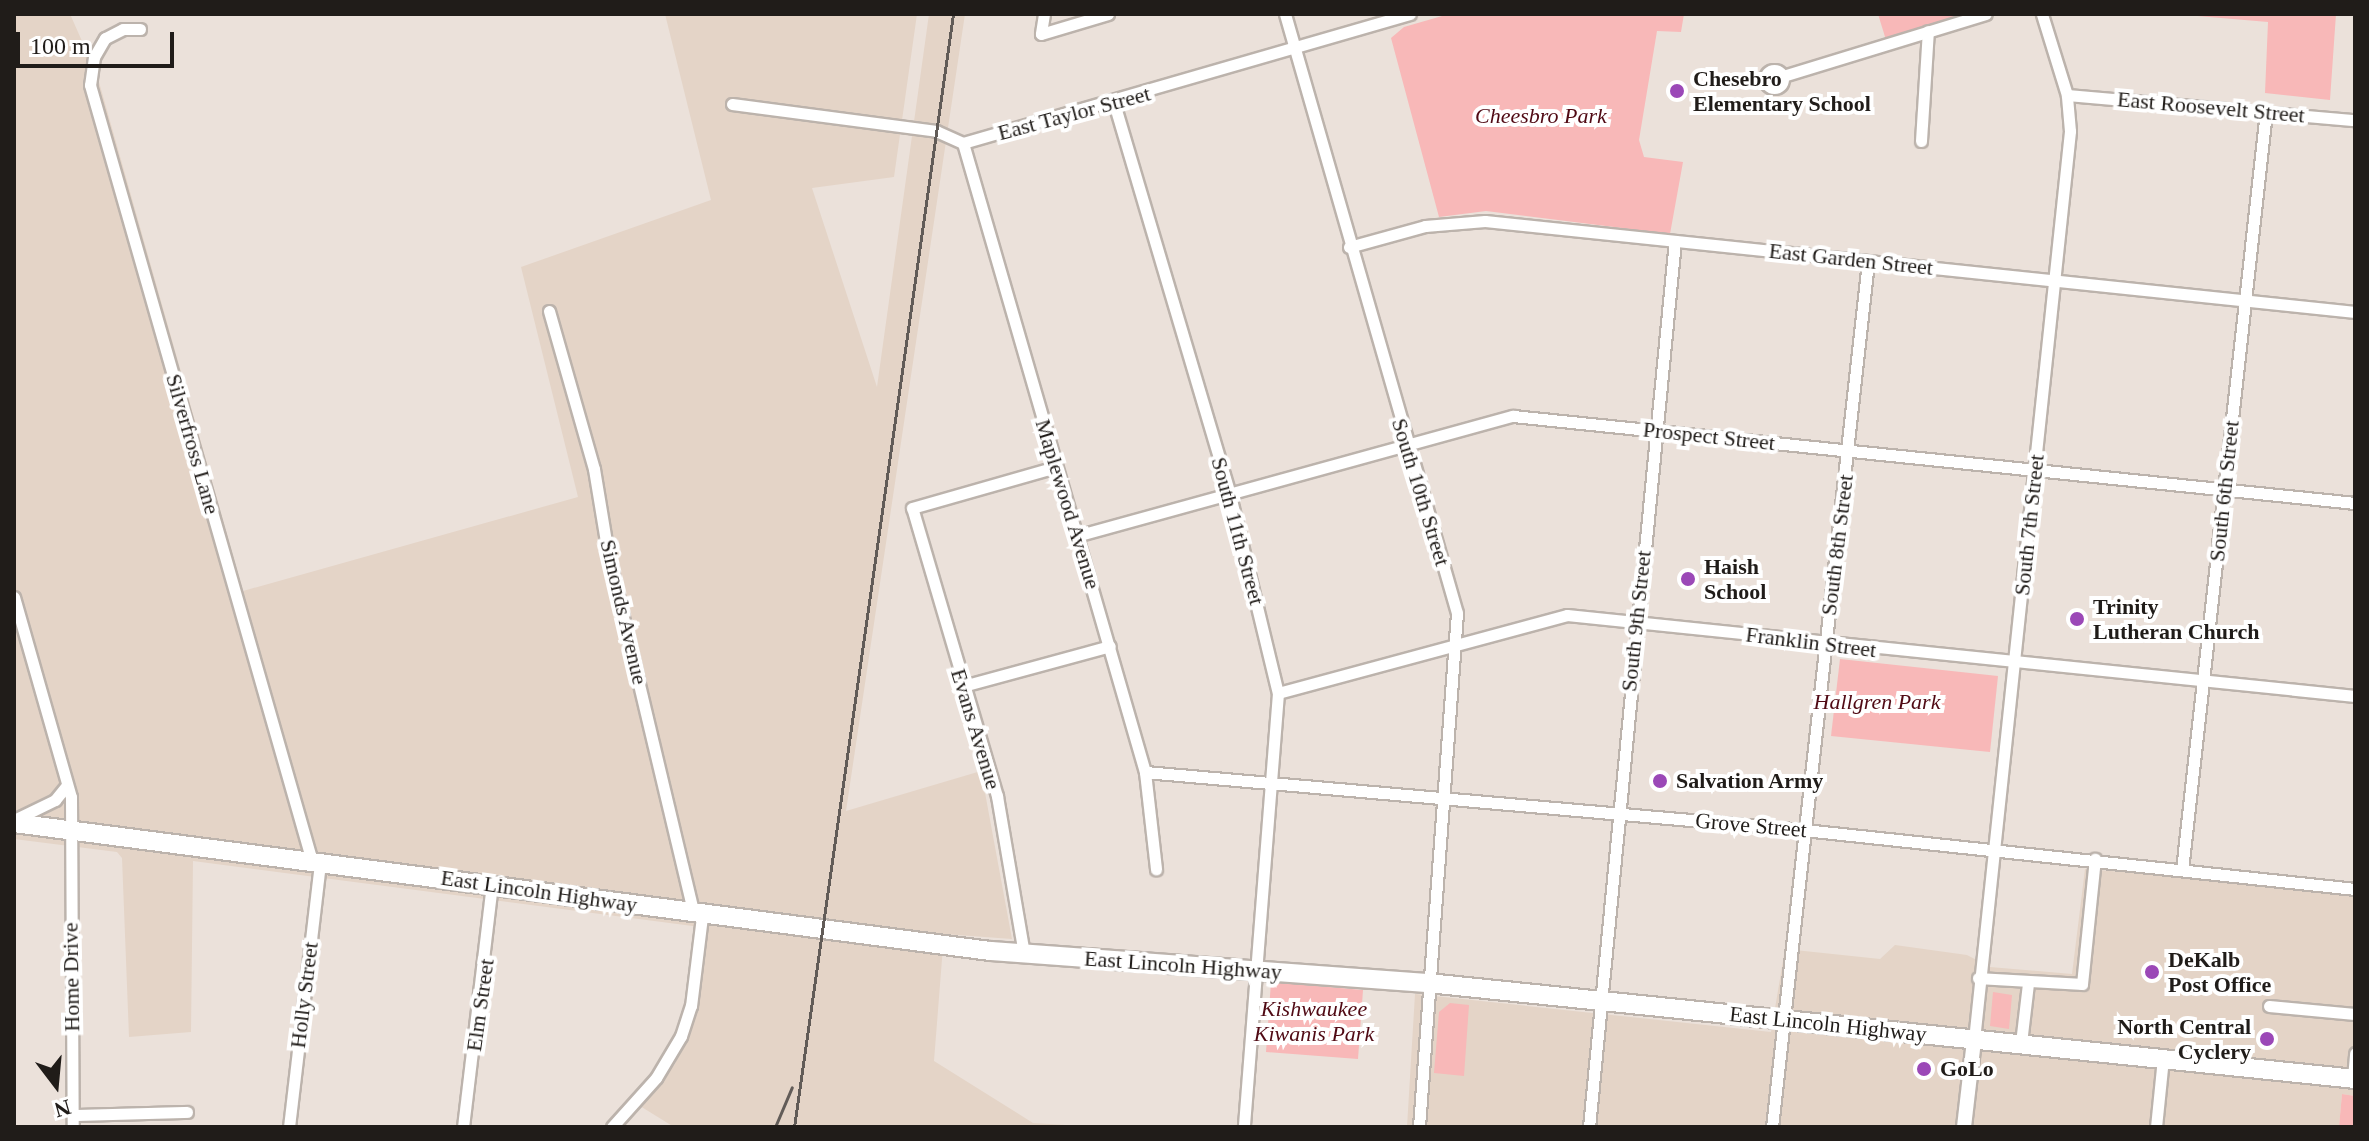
<!DOCTYPE html>
<html>
<head>
<meta charset="utf-8">
<style>
	body { margin:0 }
	#map { position:relative; width:2369px; height:1141px; overflow:hidden; background:#ebe1da; font-family:Georgia,serif }
	div>[style] { position:absolute }
	[style*='--x'] { left:calc(var(--x)*1px); top:calc(var(--y)*1px); width:calc(var(--w)*1px); rotate:calc(var(--a)*1deg) }
	.built>* { inset:0; background:#e4d4c7 }
	.green>* { inset:0; background:#f8b8b8 }
	.roads { filter:drop-shadow(2px 0 #bcb3ac) drop-shadow(-2px 0 #bcb3ac) drop-shadow(0 2px #bcb3ac) drop-shadow(0 -2px #bcb3ac) }
	.minor>* { height:11px; margin:-5.5px; padding:0 5.5px; transform-origin:5.5px; border-radius:5.5px; background:#fff }
	.minor>.ring { margin:-5.5px; padding:0; box-sizing:content-box; background:none; border:11px solid #fff; border-radius:50% }
	.tertiary>* { height:14px; margin:-7px; padding:0 7px; transform-origin:7px; border-radius:7px; background:#fff }
	.primary>* { height:18px; margin:-9px; padding:0 9px; transform-origin:9px; border-radius:9px; background:#fff }
	.rail>* { height:3px; margin:-1.5px; padding:0 1.5px; transform-origin:1.5px; border-radius:1.5px; background:#625c58 }
	.dots>* { width:22px; height:22px; translate:-50% -50%; box-sizing:border-box; border:4px solid #fff; border-radius:50% }
	span { translate:-50% -50%; white-space:nowrap; text-align:center; line-height:1.15; -webkit-text-stroke:8px #fff; paint-order:stroke }
	.poi-label { font-size:22px; color:#201c19; font-weight:700 }
	.left { translate:0 -50%; text-align:left }
	.right { translate:-100% -50%; text-align:right }
	.street-label { font-size:22px; color:#201c19 }
	.park-label { font-size:22px; color:#500a14; font-style:italic }
	.frame { position:absolute; inset:0; border:16px solid #201c19; pointer-events:none }
	.north { position:absolute; left:16px; top:1045px; width:80px; height:80px; -webkit-text-stroke:6px #fff; paint-order:stroke; rotate:164deg; font-size:22px; font-weight:700; line-height:32px; text-align:center; color:#201c19 }
	.north::after { content:''; display:block; margin:auto; width:28px; height:36px; background:#201c19; clip-path:polygon(50% 0,100% 100%,50% 72%,0 100%) }
	.scale { position:absolute; left:16px; top:32px; width:158px; height:36px; box-sizing:border-box; border:4px solid #201c19; border-top:0; padding-left:10px; font-size:24px; line-height:28px; white-space:nowrap; color:#201c19; -webkit-text-stroke:6px #fff; paint-order:stroke }
</style>
</head>
<body>
<div id="map">
	<div class="built">
		<div style="clip-path:polygon(14px 14px,70px 14px,97px 75px,243px 591px,578px 497px,521px 267px,711px 200px,665px 14px,917px 14px,894px 177px,812px 188px,877px 387px,929px 14px,965px 14px,846px 811px,981px 771px,1012px 939px,944px 934px,934px 1061px,1033px 1123px,1098px 1127px,674px 1127px,640px 1106px,675px 1064px,694px 1010px,708px 928px,193px 861px,191px 1032px,129px 1037px,122px 858px,117px 852px,14px 839px)"></div>
		<div style="clip-path:polygon(2085px 869px,2355px 890px,2355px 1096px,2342px 1094px,2339px 1127px,1407px 1127px,1415px 994px,1771px 1032px,1785px 949px,1880px 959px,1895px 945px,1967px 955px,1990px 967px,2072px 974px)"></div>
	</div>
	<div class="green">
		<div style="clip-path:polygon(1449px 14px,1684px 14px,1681px 32px,1657px 31px,1639px 140px,1644px 157px,1683px 162px,1670px 234px,1486px 211px,1439px 217px,1391px 38px,1404px 27px)"></div>
		<div style="clip-path:polygon(1878px 14px,1971px 14px,1886px 40px)"></div>
		<div style="clip-path:polygon(2174px 14px,2336px 14px,2330px 100px,2265px 93px,2268px 22px)"></div>
		<div style="clip-path:polygon(1840px 659px,1998px 676px,1990px 752px,1831px 736px)"></div>
		<div style="clip-path:polygon(1271px 982px,1363px 990px,1358px 1059px,1266px 1052px)"></div>
		<div style="clip-path:polygon(1993px 992px,2012px 995px,2009px 1029px,1990px 1026px)"></div>
		<div style="clip-path:polygon(1450px 1003px,1469px 1005px,1464px 1076px,1434px 1073px,1439px 1012px)"></div>
		<div style="clip-path:polygon(2342px 1094px,2355px 1096px,2355px 1126px,2339px 1127px)"></div>
	</div>
	<div class="roads">
		<div class="minor">
			<div style="--x:1044;--y:14;--w:20;--a:99"></div>
			<div style="--x:1041;--y:34;--w:70;--a:-16.6"></div>
			<div style="--x:1285;--y:14;--w:623;--a:73.98"></div>
			<div style="--x:1457;--y:613;--w:515;--a:94.23"></div>
			<div style="--x:140;--y:29;--w:17;--a:180"></div>
			<div style="--x:123;--y:29;--w:20;--a:153"></div>
			<div style="--x:105;--y:38;--w:22;--a:120"></div>
			<div style="--x:94;--y:57;--w:28;--a:98"></div>
			<div style="--x:90;--y:85;--w:807;--a:74.04"></div>
			<div class="ring" style="left:1765px;top:70px;width:7px;height:7px"></div>
			<div style="--x:1783;--y:76;--w:212;--a:-17"></div>
			<div style="--x:2067;--y:95;--w:289;--a:5"></div>
			<div style="--x:1114;--y:103;--w:405;--a:73.5"></div>
			<div style="--x:1229;--y:491;--w:208;--a:76.4"></div>
			<div style="--x:1278;--y:693;--w:435;--a:94.5"></div>
			<div style="--x:732;--y:104;--w:206;--a:7.5"></div>
			<div style="--x:936;--y:131;--w:30;--a:24"></div>
			<div style="--x:963;--y:143;--w:465;--a:-16.1"></div>
			<div style="--x:1921;--y:141;--w:110;--a:-86.4"></div>
			<div style="--x:963;--y:143;--w:655;--a:73.86"></div>
			<div style="--x:1145;--y:772;--w:98;--a:83.5"></div>
			<div style="--x:1349;--y:247;--w:79;--a:-15.4"></div>
			<div style="--x:1425;--y:226;--w:60;--a:-4.8"></div>
			<div style="--x:1485;--y:221;--w:875;--a:5.97"></div>
			<div style="--x:549;--y:311;--w:164;--a:74.1"></div>
			<div style="--x:594;--y:469;--w:86;--a:80.6"></div>
			<div style="--x:608;--y:554;--w:370;--a:76.6"></div>
			<div style="--x:1076;--y:536;--w:453;--a:-15.4"></div>
			<div style="--x:1513;--y:416;--w:846;--a:5.9"></div>
			<div style="--x:14;--y:597;--w:208;--a:74.1"></div>
			<div style="--x:71;--y:797;--w:330;--a:89.7"></div>
			<div style="--x:963;--y:686;--w:152;--a:-15.2"></div>
			<div style="--x:1278;--y:693;--w:299;--a:-15.1"></div>
			<div style="--x:1567;--y:615;--w:792;--a:5.87"></div>
			<div style="--x:1145;--y:772;--w:662;--a:5.03"></div>
			<div style="--x:1804;--y:830;--w:554;--a:6.11"></div>
			<div style="--x:14;--y:820;--w:46;--a:-26"></div>
			<div style="--x:55;--y:800;--w:19;--a:-51"></div>
			<div style="--x:2182;--y:870;--w:764;--a:-83.68"></div>
			<div style="--x:1024;--y:954;--w:160;--a:-99.7"></div>
			<div style="--x:997;--y:796;--w:300;--a:-106.4"></div>
			<div style="--x:912;--y:508;--w:150;--a:-15.9"></div>
			<div style="--x:1978;--y:978;--w:104;--a:3.3"></div>
			<div style="--x:2082;--y:984;--w:126;--a:-84.1"></div>
			<div style="--x:2269;--y:1006;--w:86;--a:5.3"></div>
			<div style="--x:1974;--y:1040;--w:914;--a:-83.97"></div>
			<div style="--x:2070;--y:131;--w:36;--a:-95"></div>
			<div style="--x:2067;--y:95;--w:85;--a:-107.2"></div>
			<div style="--x:2021;--y:1043;--w:60;--a:-83.3"></div>
			<div style="--x:2353;--y:1078;--w:25;--a:-85"></div>
			<div style="--x:73;--y:1115;--w:114;--a:-1.5"></div>
			<div style="--x:289;--y:1127;--w:267;--a:-83.3"></div>
			<div style="--x:463;--y:1127;--w:246;--a:-83.2"></div>
			<div style="--x:612;--y:1127;--w:66;--a:-48.1"></div>
			<div style="--x:656;--y:1078;--w:49;--a:-59.2"></div>
			<div style="--x:681;--y:1036;--w:32;--a:-72"></div>
			<div style="--x:691;--y:1006;--w:91;--a:-83"></div>
			<div style="--x:1589;--y:1127;--w:890;--a:-84.46"></div>
			<div style="--x:1772;--y:1127;--w:870;--a:-83.67"></div>
			<div style="--x:2156;--y:1127;--w:69;--a:-84.2"></div>
		</div>
		<div class="tertiary">
			<div style="--x:1964;--y:1127;--w:88;--a:-83.4"></div>
		</div>
		<div class="primary">
			<div style="--x:14;--y:823;--w:984;--a:7.47"></div>
			<div style="--x:990;--y:951;--w:439;--a:4.2"></div>
			<div style="--x:1428;--y:983;--w:932;--a:5.91"></div>
		</div>
	</div>
	<div class="rail">
		<div style="--x:775;--y:1127;--w:43;--a:-67"></div>
		<div style="--x:794;--y:1127;--w:1124;--a:-81.87"></div>
	</div>
	<div class="dots">
		<div style="left:1677px;top:91px;background:#9b48b7"></div>
		<div style="left:1688px;top:579px;background:#9b48b7"></div>
		<div style="left:2077px;top:619px;background:#9b48b7"></div>
		<div style="left:1660px;top:781px;background:#9b48b7"></div>
		<div style="left:2152px;top:972px;background:#9b48b7"></div>
		<div style="left:2267px;top:1039px;background:#9b48b7"></div>
		<div style="left:1924px;top:1069px;background:#9b48b7"></div>
	</div>
	<div class="poi-label">
		<span class="left" style="left:1693px;top:91px">Chesebro<br>Elementary School</span>
		<span class="left" style="left:1704px;top:579px">Haish<br>School</span>
		<span class="left" style="left:2093px;top:619px">Trinity<br>Lutheran Church</span>
		<span class="left" style="left:1676px;top:781px">Salvation Army</span>
		<span class="left" style="left:2168px;top:972px">DeKalb<br>Post Office</span>
		<span class="right" style="left:2251px;top:1039px">North Central<br>Cyclery</span>
		<span class="left" style="left:1940px;top:1069px">GoLo</span>
	</div>
	<div class="street-label">
		<span style="left:2211px;top:107px;rotate:5deg">East Roosevelt Street</span>
		<span style="left:1074px;top:113px;rotate:-15deg">East Taylor Street</span>
		<span style="left:1851px;top:259px;rotate:6deg">East Garden Street</span>
		<span style="left:1709px;top:436px;rotate:6deg">Prospect Street</span>
		<span style="left:193px;top:444px;rotate:74deg">Silverfross Lane</span>
		<span style="left:2224px;top:491px;rotate:-84deg">South 6th Street</span>
		<span style="left:1421px;top:492px;rotate:73deg">South 10th Street</span>
		<span style="left:1068px;top:504px;rotate:73deg">Maplewood Avenue</span>
		<span style="left:2029px;top:525px;rotate:-84deg">South 7th Street</span>
		<span style="left:1238px;top:531px;rotate:75deg">South 11th Street</span>
		<span style="left:1837px;top:545px;rotate:-83deg">South 8th Street</span>
		<span style="left:624px;top:612px;rotate:77deg">Simonds Avenue</span>
		<span style="left:1636px;top:621px;rotate:-84deg">South 9th Street</span>
		<span style="left:1811px;top:642px;rotate:7deg">Franklin Street</span>
		<span style="left:976px;top:729px;rotate:73deg">Evans Avenue</span>
		<span style="left:1751px;top:825px;rotate:5deg">Grove Street</span>
		<span style="left:539px;top:891px;rotate:8deg">East Lincoln Highway</span>
		<span style="left:1183px;top:965px;rotate:4deg">East Lincoln Highway</span>
		<span style="left:71px;top:977px;rotate:-91deg">Home Drive</span>
		<span style="left:304px;top:995px;rotate:-83deg">Holly Street</span>
		<span style="left:480px;top:1005px;rotate:-82deg">Elm Street</span>
		<span style="left:1828px;top:1024px;rotate:6deg">East Lincoln Highway</span>
	</div>
	<div class="park-label">
		<span style="left:1541px;top:116px">Cheesbro Park</span>
		<span style="left:1877px;top:702px">Hallgren Park</span>
		<span style="left:1314px;top:1021px">Kishwaukee<br>Kiwanis Park</span>
	</div>
	<div class="frame"></div>
	<div class="north">N</div>
	<div class="scale">100 m</div>
</div>
</body>
</html>
